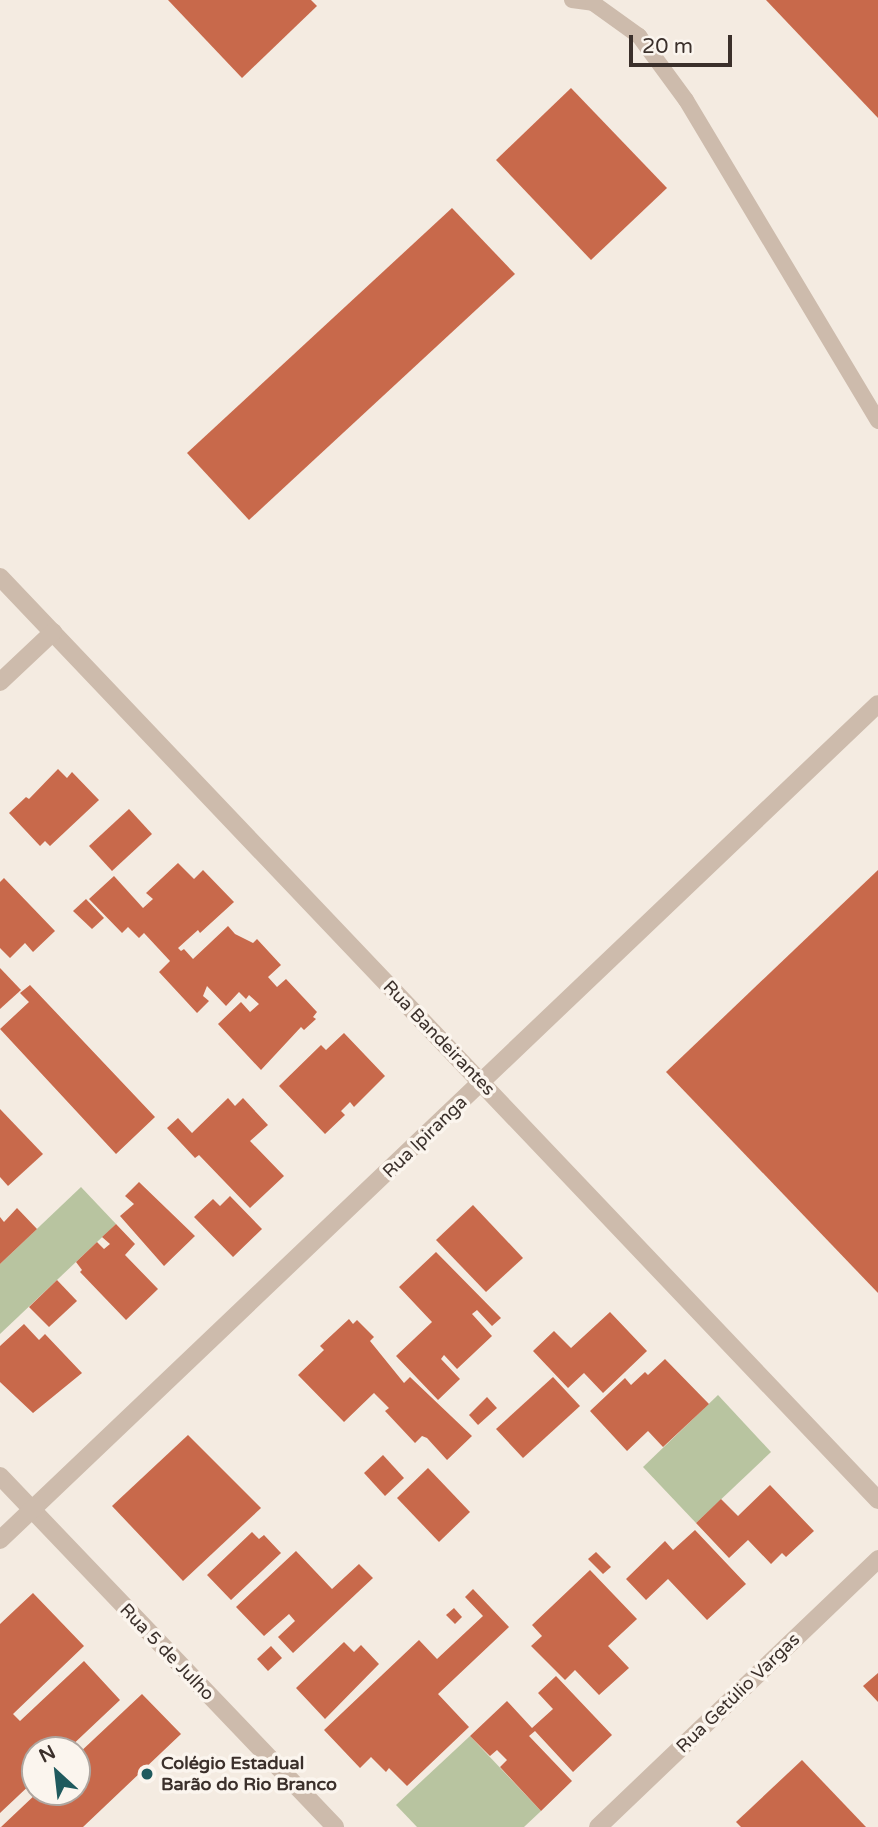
<!DOCTYPE html>
<html>
<head>
<meta charset="utf-8">
<style>
	body { margin:0 }
	#map { position:relative; width:878px; height:1827px; overflow:hidden; background:#f4ebe1; font-family:"Varela Round",sans-serif }
	div>[style] { position:absolute }
	[style*='--x'] { left:calc(var(--x)*1px); top:calc(var(--y)*1px); width:calc(var(--w)*1px); rotate:calc(var(--a)*1deg) }
	.green>* { inset:0; background:#b8c4a0 }
	.building>* { inset:0; background:#c8694b }
	.lane>* { height:16px; margin:-8px; padding:0 8px; transform-origin:8px; border-radius:8px; background:#cdbbac }
	.street>* { height:18px; margin:-9px; padding:0 9px; transform-origin:9px; border-radius:9px; background:#cdbbac }
	.dots>* { width:19px; height:19px; translate:-50% -50%; box-sizing:border-box; border:4px solid #fbf5ee; border-radius:50% }
	span { translate:-50% -50%; white-space:nowrap; text-align:center; line-height:1.15; -webkit-text-stroke:7px #fbf5ee; paint-order:stroke }
	.street-label { font-size:18px; color:#3b302b }
	.poi-label { font-size:18px; color:#3b302b; font-weight:700 }
	.left { translate:0 -50%; text-align:left }
	.north { position:absolute; left:21px; top:1736px; width:70px; height:70px; box-sizing:border-box; background:#fbf5ee; border:2px solid #aea6a0; border-radius:50%; rotate:333deg; font-size:19px; font-weight:700; line-height:28px; text-align:center; color:#3b302b }
	.north::after { content:''; display:block; margin:auto; width:24px; height:32px; background:#1f5a5e; clip-path:polygon(50% 0,100% 100%,50% 72%,0 100%) }
	.scale { position:absolute; left:629px; top:35px; width:103px; height:32px; box-sizing:border-box; border:4px solid #3b302b; border-top:0; padding-left:9px; font-size:21px; line-height:24px; white-space:nowrap; color:#3b302b; -webkit-text-stroke:5px #fbf5ee; paint-order:stroke }
</style>
</head>
<body>
<div id="map">
	<div class="green">
		<div style="clip-path:polygon(81px 1187px,116px 1224px,0 1334px,0 1264px)"></div>
		<div style="clip-path:polygon(718px 1395px,771px 1452px,696px 1523px,643px 1467px)"></div>
		<div style="clip-path:polygon(470px 1736px,541px 1811px,524px 1827px,417px 1827px,396px 1805px)"></div>
	</div>
	<div class="building">
		<div style="clip-path:polygon(168px 0,311px 0,317px 6px,242px 78px)"></div>
		<div style="clip-path:polygon(766px 0,878px 0,878px 118px)"></div>
		<div style="clip-path:polygon(571px 88px,667px 188px,591px 260px,496px 160px)"></div>
		<div style="clip-path:polygon(452px 208px,515px 274px,249px 520px,187px 453px)"></div>
		<div style="clip-path:polygon(58px 769px,67px 778px,72px 772px,99px 800px,50px 846px,45px 841px,40px 846px,9px 813px,26px 797px,29px 799px)"></div>
		<div style="clip-path:polygon(129px 809px,152px 834px,112px 871px,89px 846px)"></div>
		<div style="clip-path:polygon(178px 863px,194px 879px,203px 870px,234px 902px,200px 933px,198px 930px,178px 948px,181px 951px,184px 949px,193px 959px,228px 926px,235px 934px,253px 943px,257px 939px,281px 965px,268px 977px,277px 987px,286px 979px,317px 1012px,313px 1017px,316px 1019px,304px 1030px,301px 1027px,261px 1070px,218px 1024px,241px 1002px,250px 1012px,259px 1004px,249px 995px,246px 999px,239px 992px,226px 1006px,207px 986px,203px 996px,209px 1001px,197px 1013px,159px 972px,170px 961px,144px 933px,139px 938px,128px 927px,122px 933px,89px 899px,114px 876px,143px 908px,153px 899px,146px 893px)"></div>
		<div style="clip-path:polygon(878px 870px,878px 1293px,666px 1072px)"></div>
		<div style="clip-path:polygon(4px 878px,55px 931px,33px 952px,25px 943px,10px 958px,0 948px,0 882px)"></div>
		<div style="clip-path:polygon(86px 899px,104px 918px,92px 929px,73px 911px)"></div>
		<div style="clip-path:polygon(0 968px,21px 990px,0 1009px)"></div>
		<div style="clip-path:polygon(30px 985px,155px 1117px,116px 1154px,0 1029px,29px 1002px,20px 993px)"></div>
		<div style="clip-path:polygon(344px 1033px,385px 1076px,354px 1107px,350px 1102px,341px 1111px,345px 1115px,325px 1134px,279px 1086px,321px 1045px,326px 1050px)"></div>
		<div style="clip-path:polygon(228px 1098px,235px 1106px,243px 1098px,268px 1125px,250px 1141px,284px 1176px,250px 1208px,199px 1155px,195px 1158px,167px 1128px,178px 1118px,192px 1133px)"></div>
		<div style="clip-path:polygon(0 1109px,43px 1154px,8px 1186px,0 1177px)"></div>
		<div style="clip-path:polygon(139px 1182px,195px 1236px,164px 1266px,120px 1216px,134px 1204px,125px 1196px)"></div>
		<div style="clip-path:polygon(230px 1196px,262px 1229px,233px 1257px,194px 1217px,213px 1199px,220px 1206px)"></div>
		<div style="clip-path:polygon(473px 1205px,523px 1258px,486px 1292px,436px 1240px)"></div>
		<div style="clip-path:polygon(17px 1208px,37px 1229px,0 1264px,0 1217px,4px 1222px)"></div>
		<div style="clip-path:polygon(116px 1224px,135px 1244px,125px 1255px,158px 1289px,126px 1320px,80px 1272px,82px 1270px,76px 1262px,97px 1242px,104px 1249px,110px 1244px,102px 1237px)"></div>
		<div style="clip-path:polygon(436px 1252px,501px 1318px,492px 1326px,477px 1310px,472px 1314px,492px 1336px,457px 1369px,444px 1355px,441px 1359px,460px 1379px,438px 1400px,396px 1356px,432px 1322px,399px 1287px)"></div>
		<div style="clip-path:polygon(57px 1280px,77px 1301px,49px 1327px,29px 1307px)"></div>
		<div style="clip-path:polygon(610px 1312px,647px 1351px,603px 1393px,584px 1373px,568px 1388px,533px 1351px,554px 1331px,571px 1348px)"></div>
		<div style="clip-path:polygon(349px 1319px,353px 1324px,357px 1320px,374px 1337px,370px 1341px,404px 1383px,410px 1377px,472px 1436px,447px 1460px,427px 1438px,422px 1436px,415px 1443px,385px 1411px,389px 1408px,374px 1393px,344px 1422px,298px 1375px,324px 1350px,320px 1346px)"></div>
		<div style="clip-path:polygon(24px 1324px,39px 1340px,45px 1334px,82px 1373px,33px 1413px,0 1382px,0 1346px)"></div>
		<div style="clip-path:polygon(665px 1359px,709px 1404px,663px 1447px,648px 1431px,627px 1451px,590px 1411px,625px 1378px,631px 1385px,645px 1372px,648px 1375px)"></div>
		<div style="clip-path:polygon(553px 1377px,580px 1406px,523px 1458px,496px 1429px)"></div>
		<div style="clip-path:polygon(487px 1397px,497px 1408px,478px 1425px,469px 1415px)"></div>
		<div style="clip-path:polygon(188px 1435px,261px 1508px,183px 1581px,112px 1506px)"></div>
		<div style="clip-path:polygon(383px 1455px,404px 1478px,385px 1496px,364px 1473px)"></div>
		<div style="clip-path:polygon(428px 1468px,470px 1512px,439px 1542px,397px 1498px)"></div>
		<div style="clip-path:polygon(770px 1485px,814px 1531px,786px 1557px,782px 1553px,771px 1564px,748px 1540px,729px 1558px,696px 1523px,721px 1499px,738px 1516px)"></div>
		<div style="clip-path:polygon(695px 1530px,746px 1584px,707px 1620px,668px 1579px,646px 1600px,626px 1579px,665px 1541px,673px 1550px)"></div>
		<div style="clip-path:polygon(252px 1532px,259px 1539px,264px 1535px,281px 1553px,231px 1600px,207px 1575px)"></div>
		<div style="clip-path:polygon(296px 1551px,332px 1589px,359px 1564px,373px 1578px,293px 1653px,278px 1637px,295px 1621px,289px 1614px,264px 1636px,236px 1607px)"></div>
		<div style="clip-path:polygon(596px 1552px,611px 1567px,603px 1574px,588px 1559px)"></div>
		<div style="clip-path:polygon(590px 1570px,637px 1619px,608px 1646px,629px 1668px,599px 1695px,575px 1670px,565px 1680px,531px 1646px,542px 1636px,532px 1625px)"></div>
		<div style="clip-path:polygon(473px 1589px,509px 1627px,438px 1694px,469px 1727px,407px 1786px,389px 1768px,386px 1772px,371px 1757px,360px 1768px,324px 1730px,419px 1640px,437px 1659px,483px 1616px,465px 1597px)"></div>
		<div style="clip-path:polygon(33px 1593px,84px 1646px,13px 1714px,20px 1721px,84px 1661px,120px 1700px,67px 1750px,35px 1750px,35px 1780px,0 1813px,0 1624px)"></div>
		<div style="clip-path:polygon(454px 1608px,462px 1617px,455px 1624px,446px 1615px)"></div>
		<div style="clip-path:polygon(344px 1642px,354px 1652px,361px 1645px,379px 1664px,325px 1719px,296px 1688px)"></div>
		<div style="clip-path:polygon(271px 1646px,282px 1658px,268px 1671px,257px 1659px)"></div>
		<div style="clip-path:polygon(878px 1673px,878px 1702px,863px 1686px)"></div>
		<div style="clip-path:polygon(556px 1676px,612px 1735px,573px 1772px,535px 1731px,529px 1736px,572px 1781px,541px 1811px,500px 1767px,507px 1760px,497px 1750px,490px 1756px,470px 1736px,507px 1701px,532px 1728px,553px 1709px,538px 1693px)"></div>
		<div style="clip-path:polygon(142px 1694px,181px 1734px,83px 1827px,1px 1827px,38px 1792px,77px 1792px,77px 1755px)"></div>
		<div style="clip-path:polygon(802px 1760px,866px 1827px,741px 1827px,736px 1822px)"></div>
	</div>
	<div class="lane">
		<div style="--x:572;--y:0;--w:21;--a:8"></div>
		<div style="--x:593;--y:3;--w:57;--a:35.7"></div>
		<div style="--x:639;--y:36;--w:79;--a:53.7"></div>
		<div style="--x:686;--y:100;--w:374;--a:59.1"></div>
	</div>
	<div class="street">
		<div style="--x:0;--y:577;--w:1274;--a:46.43"></div>
		<div style="--x:0;--y:682;--w:73;--a:-43.3"></div>
		<div style="--x:0;--y:1476;--w:485;--a:46.3"></div>
		<div style="--x:0;--y:1540;--w:1212;--a:-43.6"></div>
		<div style="--x:598;--y:1827;--w:388;--a:-43.7"></div>
	</div>
	<div class="dots">
		<div style="left:147px;top:1774px;background:#1f5a5e"></div>
	</div>
	<div class="street-label">
		<span style="left:439px;top:1038px;rotate:46deg">Rua Bandeirantes</span>
		<span style="left:425px;top:1137px;rotate:-44deg">Rua Ipiranga</span>
		<span style="left:167px;top:1652px;rotate:46deg">Rua 5 de Julho</span>
		<span style="left:738px;top:1693px;rotate:-44deg">Rua Getúlio Vargas</span>
	</div>
	<div class="poi-label">
		<span class="left" style="left:161px;top:1774px">Colégio Estadual<br>Barão do Rio Branco</span>
	</div>
	<div class="north">N</div>
	<div class="scale">20 m</div>
</div>
</body>
</html>
